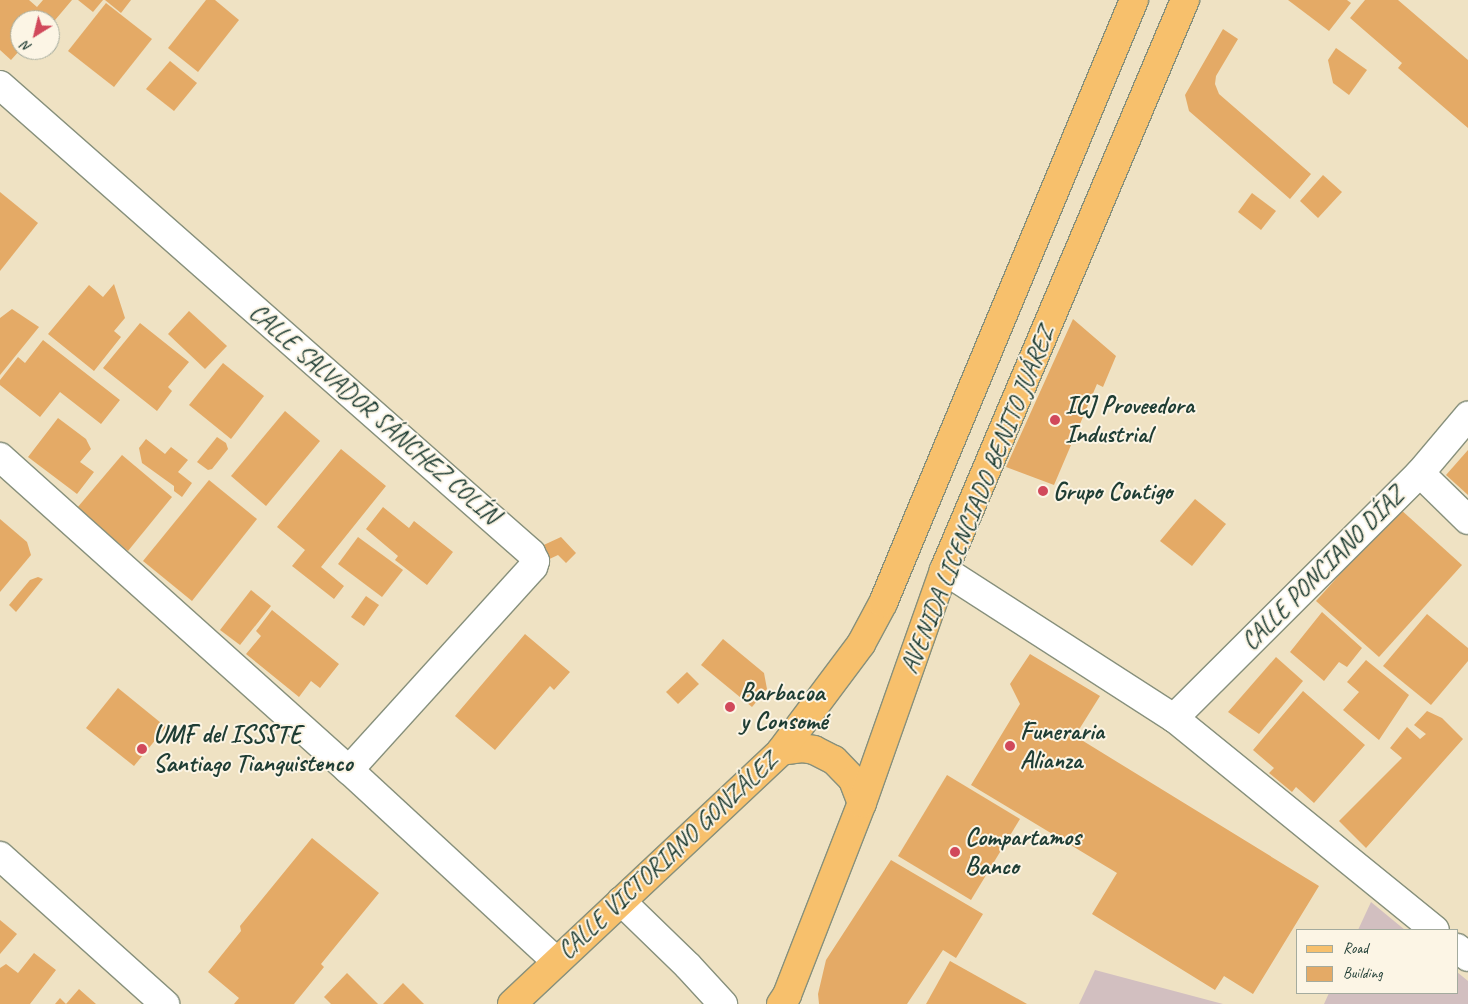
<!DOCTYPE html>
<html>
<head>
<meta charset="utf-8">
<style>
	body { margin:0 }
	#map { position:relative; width:1468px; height:1004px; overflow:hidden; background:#efe2c3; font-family:Caveat,sans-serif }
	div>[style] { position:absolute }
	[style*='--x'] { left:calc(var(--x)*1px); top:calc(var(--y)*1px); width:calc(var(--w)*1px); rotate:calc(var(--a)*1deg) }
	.industrial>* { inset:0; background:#d2bfc0 }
	.building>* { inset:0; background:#e4aa66 }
	.roads { filter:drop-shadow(1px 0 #87907c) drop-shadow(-1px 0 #87907c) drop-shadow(0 1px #87907c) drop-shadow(0 -1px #87907c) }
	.minor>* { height:28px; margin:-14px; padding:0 14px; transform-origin:14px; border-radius:14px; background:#fff }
	.major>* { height:28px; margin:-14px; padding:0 14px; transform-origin:14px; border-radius:14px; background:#f7c06c }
	.dots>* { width:14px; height:14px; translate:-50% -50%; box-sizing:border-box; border:2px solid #fcf5e5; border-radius:50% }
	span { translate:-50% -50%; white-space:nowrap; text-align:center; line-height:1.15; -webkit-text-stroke:4px #fcf5e5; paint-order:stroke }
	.poi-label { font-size:25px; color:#1f3d34; font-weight:700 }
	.left { translate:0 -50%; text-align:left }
	.street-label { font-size:25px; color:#1f3d34 }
	.legend { position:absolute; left:1296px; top:929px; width:162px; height:65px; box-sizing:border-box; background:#fcf5e5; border:1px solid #a4ab9e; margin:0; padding:6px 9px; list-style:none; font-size:15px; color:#1f3d34 }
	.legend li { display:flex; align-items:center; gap:10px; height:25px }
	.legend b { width:25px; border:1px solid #a4ab9e }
	.north { position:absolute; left:10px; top:10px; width:50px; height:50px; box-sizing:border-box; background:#fcf5e5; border:1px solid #a4ab9e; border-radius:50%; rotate:216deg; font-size:14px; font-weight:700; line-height:20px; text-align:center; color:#1f3d34 }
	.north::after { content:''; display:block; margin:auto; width:18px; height:22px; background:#d1495b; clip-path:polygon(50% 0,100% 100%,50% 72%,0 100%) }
</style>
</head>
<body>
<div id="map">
	<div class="industrial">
		<div style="clip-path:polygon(1371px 902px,1405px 930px,1358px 930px)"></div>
		<div style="clip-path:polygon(1095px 970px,1223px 1004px,1079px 1004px)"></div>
		<div style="clip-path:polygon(1457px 972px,1468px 981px,1468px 1004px,1324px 1004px,1329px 993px,1457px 993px)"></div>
	</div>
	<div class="building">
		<div style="clip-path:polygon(0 0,29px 0,37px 7px,43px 0,72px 0,50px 26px,50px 20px,43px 20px,36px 14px,31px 20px,20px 20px,20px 33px,16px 37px,20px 40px,20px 50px,11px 60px,0 50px)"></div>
		<div style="clip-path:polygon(78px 0,103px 0,93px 12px)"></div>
		<div style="clip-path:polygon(105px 0,131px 0,121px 13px)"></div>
		<div style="clip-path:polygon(206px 0,215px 0,239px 20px,198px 72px,168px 48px)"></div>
		<div style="clip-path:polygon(1288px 0,1347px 0,1351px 3px,1329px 31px)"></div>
		<div style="clip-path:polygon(1365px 0,1398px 0,1468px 60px,1468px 128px,1398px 68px,1402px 63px,1350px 18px)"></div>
		<div style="clip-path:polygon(106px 3px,152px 39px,114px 87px,68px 51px)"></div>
		<div style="clip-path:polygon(1223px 29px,1238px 39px,1216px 76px,1215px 84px,1219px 94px,1311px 174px,1290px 199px,1189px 111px,1185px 95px)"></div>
		<div style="clip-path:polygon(1336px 48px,1367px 70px,1349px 95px,1333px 83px,1328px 60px)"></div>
		<div style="clip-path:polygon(170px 61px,197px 83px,174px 111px,146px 89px)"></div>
		<div style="clip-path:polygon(1323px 175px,1342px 192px,1318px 218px,1300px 201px)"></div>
		<div style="clip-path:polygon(0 192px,38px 223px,0 271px)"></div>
		<div style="clip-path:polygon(1252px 193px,1276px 211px,1261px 230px,1238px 212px)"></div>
		<div style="clip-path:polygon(114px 284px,125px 318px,114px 331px,121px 337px,94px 371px,48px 334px,89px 285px,103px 297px)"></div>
		<div style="clip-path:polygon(12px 309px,39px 327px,0 375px,0 318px)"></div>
		<div style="clip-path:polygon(189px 311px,227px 346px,205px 369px,168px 334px)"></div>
		<div style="clip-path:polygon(1073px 319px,1116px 356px,1103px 387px,1097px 384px,1054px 485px,1006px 467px)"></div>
		<div style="clip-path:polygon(140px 323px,189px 362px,168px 387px,172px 391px,157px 411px,103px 368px)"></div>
		<div style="clip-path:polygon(43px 340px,120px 400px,101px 424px,60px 392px,40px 417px,0 385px,0 380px,18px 357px,25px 363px)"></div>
		<div style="clip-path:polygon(223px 363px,264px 396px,231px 439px,189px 405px)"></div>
		<div style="clip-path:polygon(285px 411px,320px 441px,266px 506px,231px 476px)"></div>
		<div style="clip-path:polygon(58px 418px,86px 439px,91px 449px,80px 462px,94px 472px,77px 494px,28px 457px)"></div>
		<div style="clip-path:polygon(217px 437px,226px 443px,228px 449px,212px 469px,208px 470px,197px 462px)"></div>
		<div style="clip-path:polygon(146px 439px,165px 454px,171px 447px,188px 460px,178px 472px,192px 483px,182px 497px,174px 491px,174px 486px,142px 463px,139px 448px)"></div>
		<div style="clip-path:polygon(341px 449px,386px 486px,321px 567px,344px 586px,334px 599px,292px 566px,305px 550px,277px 527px)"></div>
		<div style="clip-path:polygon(1468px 450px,1468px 495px,1446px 475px)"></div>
		<div style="clip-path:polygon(122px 455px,172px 497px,128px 551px,77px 508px)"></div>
		<div style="clip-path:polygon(209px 480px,257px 519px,192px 601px,143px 561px)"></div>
		<div style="clip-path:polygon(1195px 499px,1226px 524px,1192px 566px,1160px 541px)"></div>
		<div style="clip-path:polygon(383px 507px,409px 528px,414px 521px,453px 552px,427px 585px,395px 560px,398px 556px,366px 529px)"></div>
		<div style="clip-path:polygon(1399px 508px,1462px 565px,1379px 657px,1316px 601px)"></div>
		<div style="clip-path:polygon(0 519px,27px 542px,31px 555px,0 592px)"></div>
		<div style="clip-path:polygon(358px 537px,403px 570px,382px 597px,338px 564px)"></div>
		<div style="clip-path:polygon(561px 537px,576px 553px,566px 563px,558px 555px,541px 563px,535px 549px)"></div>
		<div style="clip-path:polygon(38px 577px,43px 579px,16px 612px,9px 605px,30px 580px)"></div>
		<div style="clip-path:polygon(251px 590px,271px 606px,240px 645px,220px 630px)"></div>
		<div style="clip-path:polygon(366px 596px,379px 605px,364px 626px,351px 617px)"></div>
		<div style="clip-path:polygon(272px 610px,339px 664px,320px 688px,311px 681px,299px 697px,246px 654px,261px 636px,256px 631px)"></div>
		<div style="clip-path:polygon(1322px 612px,1362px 648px,1347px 667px,1339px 662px,1324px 681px,1290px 652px)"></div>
		<div style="clip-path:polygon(1427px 614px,1468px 648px,1468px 661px,1431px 705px,1383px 666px)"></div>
		<div style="clip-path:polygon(525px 634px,570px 672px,554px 690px,550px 686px,495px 750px,455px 716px)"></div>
		<div style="clip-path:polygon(723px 639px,764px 673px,767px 689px,752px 707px,701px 665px)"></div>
		<div style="clip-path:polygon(1030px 654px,1100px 696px,1075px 736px,1319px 886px,1253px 994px,1224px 976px,1215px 990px,1092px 914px,1117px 873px,971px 785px,1020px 704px,1010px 684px)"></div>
		<div style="clip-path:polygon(1276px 657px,1303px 681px,1259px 734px,1228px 712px)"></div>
		<div style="clip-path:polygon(1366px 660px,1409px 695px,1379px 740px,1343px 710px,1359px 692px,1347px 682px)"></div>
		<div style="clip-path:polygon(687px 672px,699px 684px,678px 704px,666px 692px)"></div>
		<div style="clip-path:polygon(118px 688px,166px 727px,134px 766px,86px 728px)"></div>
		<div style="clip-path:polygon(1303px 691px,1365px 745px,1314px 803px,1296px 787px,1292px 792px,1269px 773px,1274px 768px,1253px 750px)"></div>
		<div style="clip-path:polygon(1427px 711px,1442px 718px,1463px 739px,1366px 848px,1339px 821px,1402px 758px,1390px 748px,1407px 727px,1420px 739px,1426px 734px,1414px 725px)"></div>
		<div style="clip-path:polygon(947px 775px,1020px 819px,971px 900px,898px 856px)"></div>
		<div style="clip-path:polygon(312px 838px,379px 893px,321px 964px,324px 967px,294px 1004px,234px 1004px,239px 998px,208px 972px,241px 931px,240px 926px)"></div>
		<div style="clip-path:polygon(891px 860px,983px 914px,956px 958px,943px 950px,907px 1004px,819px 1004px,818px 994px,826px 960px)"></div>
		<div style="clip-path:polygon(0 920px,17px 934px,0 954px)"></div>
		<div style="clip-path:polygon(34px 953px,56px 970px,30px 1004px,0 1004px,0 968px,6px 964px,18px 973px)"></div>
		<div style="clip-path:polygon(950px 961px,1027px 1004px,926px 1004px)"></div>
		<div style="clip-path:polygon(347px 973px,378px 1004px,331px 1004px,324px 997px)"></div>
		<div style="clip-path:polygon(403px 983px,424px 1004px,383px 1004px)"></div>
		<div style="clip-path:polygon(79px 989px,96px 1004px,55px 1004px,60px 998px,66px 1004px)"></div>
	</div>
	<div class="roads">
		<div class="minor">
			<div style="--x:0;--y:85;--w:708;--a:41.39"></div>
			<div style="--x:531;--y:553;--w:9;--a:63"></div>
			<div style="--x:535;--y:561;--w:6;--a:108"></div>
			<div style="--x:533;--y:567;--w:274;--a:132.2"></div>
			<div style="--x:0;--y:457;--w:469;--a:41.9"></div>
			<div style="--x:349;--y:770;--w:282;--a:42.7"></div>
			<div style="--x:1420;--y:473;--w:67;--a:44.4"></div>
			<div style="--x:944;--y:570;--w:274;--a:32.8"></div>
			<div style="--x:1174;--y:718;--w:336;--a:39.1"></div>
			<div style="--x:1174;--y:718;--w:347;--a:-44.9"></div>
			<div style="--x:1420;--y:473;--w:75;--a:-49.9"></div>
			<div style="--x:0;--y:856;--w:222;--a:41.9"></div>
			<div style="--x:621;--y:901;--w:93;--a:44.1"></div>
			<div style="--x:688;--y:966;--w:52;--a:47.4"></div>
			<div style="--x:1457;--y:948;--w:14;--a:39"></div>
		</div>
		<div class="major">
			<div style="--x:781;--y:751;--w:21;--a:-8"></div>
			<div style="--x:802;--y:748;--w:12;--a:9"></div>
			<div style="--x:814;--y:750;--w:22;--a:27"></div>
			<div style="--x:834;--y:760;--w:28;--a:46"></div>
			<div style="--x:853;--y:780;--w:25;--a:69"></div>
			<div style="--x:512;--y:1004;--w:369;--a:-43.2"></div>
			<div style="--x:781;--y:751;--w:134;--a:-53.2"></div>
			<div style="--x:861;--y:644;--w:47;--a:-61.8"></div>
			<div style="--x:883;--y:603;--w:653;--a:-67.4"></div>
			<div style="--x:781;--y:1004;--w:11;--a:-56"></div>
			<div style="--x:787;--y:995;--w:206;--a:-68.7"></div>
			<div style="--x:862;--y:803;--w:247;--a:-70.6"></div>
			<div style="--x:944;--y:570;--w:619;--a:-67.08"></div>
		</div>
	</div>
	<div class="dots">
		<div style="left:1055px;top:420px;background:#d1495b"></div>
		<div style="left:1043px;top:491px;background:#d1495b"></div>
		<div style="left:730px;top:707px;background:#d1495b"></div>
		<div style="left:1010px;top:746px;background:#d1495b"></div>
		<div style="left:142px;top:749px;background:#d1495b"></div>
		<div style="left:955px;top:852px;background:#d1495b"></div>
	</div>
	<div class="poi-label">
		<span class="left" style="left:1065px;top:420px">ICJ Proveedora<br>Industrial</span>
		<span class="left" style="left:1053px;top:491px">Grupo Contigo</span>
		<span class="left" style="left:740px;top:707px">Barbacoa<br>y Consomé</span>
		<span class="left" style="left:1020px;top:746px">Funeraria<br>Alianza</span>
		<span class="left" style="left:153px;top:749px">UMF del ISSSTE<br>Santiago Tianguistenco</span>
		<span class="left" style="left:965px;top:852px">Compartamos<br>Banco</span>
	</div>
	<div class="street-label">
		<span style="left:374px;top:414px;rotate:41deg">CALLE SALVADOR SÁNCHEZ COLÍN</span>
		<span style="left:978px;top:500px;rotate:-68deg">AVENIDA LICENCIADO BENITO JUÁREZ</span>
		<span style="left:1323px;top:569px;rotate:-45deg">CALLE PONCIANO DÍAZ</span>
		<span style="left:668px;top:856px;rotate:-43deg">CALLE VICTORIANO GONZÁLEZ</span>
	</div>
	<ul class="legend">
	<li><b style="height:6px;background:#f7c06c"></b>Road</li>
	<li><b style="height:14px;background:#e4aa66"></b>Building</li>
	</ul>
	<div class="north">N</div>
</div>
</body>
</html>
